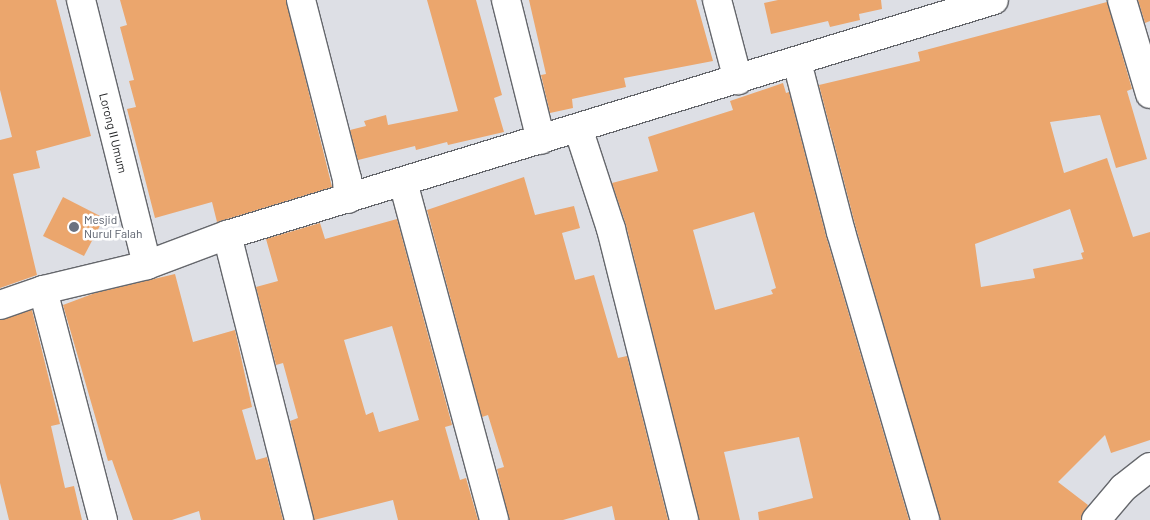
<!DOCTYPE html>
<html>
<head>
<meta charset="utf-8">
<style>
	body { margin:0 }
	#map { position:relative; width:1150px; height:520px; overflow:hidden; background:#dddfe5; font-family:Barlow,sans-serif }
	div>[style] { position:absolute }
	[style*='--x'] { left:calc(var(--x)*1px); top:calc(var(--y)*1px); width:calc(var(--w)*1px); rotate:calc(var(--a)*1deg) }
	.building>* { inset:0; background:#eba66d }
	.roads { filter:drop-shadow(1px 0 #65676c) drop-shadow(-1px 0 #65676c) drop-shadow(0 1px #65676c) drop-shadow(0 -1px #65676c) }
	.minor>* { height:28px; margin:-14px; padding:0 14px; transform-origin:14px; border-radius:14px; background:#fff }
	.dots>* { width:14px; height:14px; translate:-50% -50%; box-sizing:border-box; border:2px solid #fff; border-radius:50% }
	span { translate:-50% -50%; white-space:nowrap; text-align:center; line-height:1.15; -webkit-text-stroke:5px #fff; paint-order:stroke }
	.street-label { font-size:12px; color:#212224 }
	.worship-label { font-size:12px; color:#5b616d }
	.left { translate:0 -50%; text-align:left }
</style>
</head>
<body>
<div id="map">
	<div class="building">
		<div style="clip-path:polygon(0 0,56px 0,91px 136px,36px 151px,40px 168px,13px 174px,37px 275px,0 288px,0 140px,12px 137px,0 90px)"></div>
		<div style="clip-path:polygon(120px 0,286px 0,332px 187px,217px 222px,212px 202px,155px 218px,127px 109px,136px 107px,129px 81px,134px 80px,120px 27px,127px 25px)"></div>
		<div style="clip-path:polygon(427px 0,476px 0,502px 95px,494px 98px,504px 132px,448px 145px,447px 142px,416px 150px,415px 146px,358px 160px,350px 130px,366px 126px,364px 121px,386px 115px,388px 125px,458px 111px)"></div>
		<div style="clip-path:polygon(529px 0,696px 0,713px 61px,624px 78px,626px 87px,572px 99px,573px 108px,550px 113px,541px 75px,546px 74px)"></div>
		<div style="clip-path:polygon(778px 0,881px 0,882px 9px,859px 14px,860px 20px,830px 27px,828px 21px,771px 34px,764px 3px)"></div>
		<div style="clip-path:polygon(1138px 0,1150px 0,1150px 21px,1145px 23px)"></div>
		<div style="clip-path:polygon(evenodd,1107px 2px,1132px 89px,1127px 91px,1147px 159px,1116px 168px,1100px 115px,1050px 122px,1064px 173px,1107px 158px,1133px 237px,1150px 232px,1150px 440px,1111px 453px,1105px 435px,1058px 482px,1088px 505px,1081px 520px,940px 520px,856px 228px,819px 85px,920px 61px,918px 52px,1107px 2px,1070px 209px,1084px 252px,1081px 253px,1083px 259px,1033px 269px,1035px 278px,981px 287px,975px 244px,1070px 209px)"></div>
		<div style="clip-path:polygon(evenodd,783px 83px,786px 93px,789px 92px,826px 236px,909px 520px,759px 520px,758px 512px,813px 498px,799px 437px,724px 452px,740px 520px,699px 520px,626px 225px,612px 183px,658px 171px,648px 137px,733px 110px,730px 101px,783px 83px,754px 212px,776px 288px,771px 290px,773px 294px,715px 310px,693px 230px,754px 212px)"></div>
		<div style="clip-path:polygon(524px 177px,535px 215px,574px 206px,580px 228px,562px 233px,575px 280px,594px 275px,618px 358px,627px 356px,668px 520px,615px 520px,612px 506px,563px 520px,509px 520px,497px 469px,504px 467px,488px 415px,482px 417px,427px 210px)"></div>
		<div style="clip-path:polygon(63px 197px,104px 218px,84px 256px,43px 236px)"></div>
		<div style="clip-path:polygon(evenodd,397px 219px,452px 425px,445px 427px,460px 480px,466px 478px,478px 520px,398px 520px,393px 500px,314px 520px,290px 421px,298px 418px,283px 363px,276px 365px,256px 287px,278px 281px,266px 239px,320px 223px,325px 239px,397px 219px,392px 326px,419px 420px,379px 432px,373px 412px,366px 415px,344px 340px,392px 326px)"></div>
		<div style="clip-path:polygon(175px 274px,193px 342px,235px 330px,252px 407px,242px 410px,256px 460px,267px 457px,283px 520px,201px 520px,199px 511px,172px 520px,133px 520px,112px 460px,108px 461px,63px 305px,95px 293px)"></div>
		<div style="clip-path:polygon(32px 310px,60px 424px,51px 426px,65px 488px,74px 486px,82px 520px,9px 520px,0 483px,0 320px)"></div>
	</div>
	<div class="roads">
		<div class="minor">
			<div style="--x:81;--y:0;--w:273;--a:76"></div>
			<div style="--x:301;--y:0;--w:185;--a:75.6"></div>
			<div style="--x:347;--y:179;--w:20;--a:87"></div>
			<div style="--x:506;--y:0;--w:144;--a:76"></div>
			<div style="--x:717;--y:0;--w:83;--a:75.3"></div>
			<div style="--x:1122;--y:0;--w:98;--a:73.4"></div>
			<div style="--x:797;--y:62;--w:176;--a:75.5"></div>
			<div style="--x:841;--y:232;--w:300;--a:73.7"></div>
			<div style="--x:578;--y:128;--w:106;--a:71.9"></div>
			<div style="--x:611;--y:229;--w:300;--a:75.9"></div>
			<div style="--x:403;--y:182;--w:350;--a:74.9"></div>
			<div style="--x:227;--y:235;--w:294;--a:75.8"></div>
			<div style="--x:43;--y:290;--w:238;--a:75.4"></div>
			<div style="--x:0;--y:305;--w:46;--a:-19.2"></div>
			<div style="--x:43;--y:290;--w:107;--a:-13.5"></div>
			<div style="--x:147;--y:265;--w:85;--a:-20.6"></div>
			<div style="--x:227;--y:235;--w:802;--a:-17.03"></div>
			<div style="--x:1096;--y:520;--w:42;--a:-49.8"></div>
			<div style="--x:1123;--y:488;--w:34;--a:-38"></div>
		</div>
	</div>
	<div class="dots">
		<div style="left:74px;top:227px;background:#6b7280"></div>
	</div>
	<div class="street-label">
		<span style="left:113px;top:133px;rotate:76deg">Lorong II Umum</span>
	</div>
	<div class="worship-label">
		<span class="left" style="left:84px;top:227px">Mesjid<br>Nurul Falah</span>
	</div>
</div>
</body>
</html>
